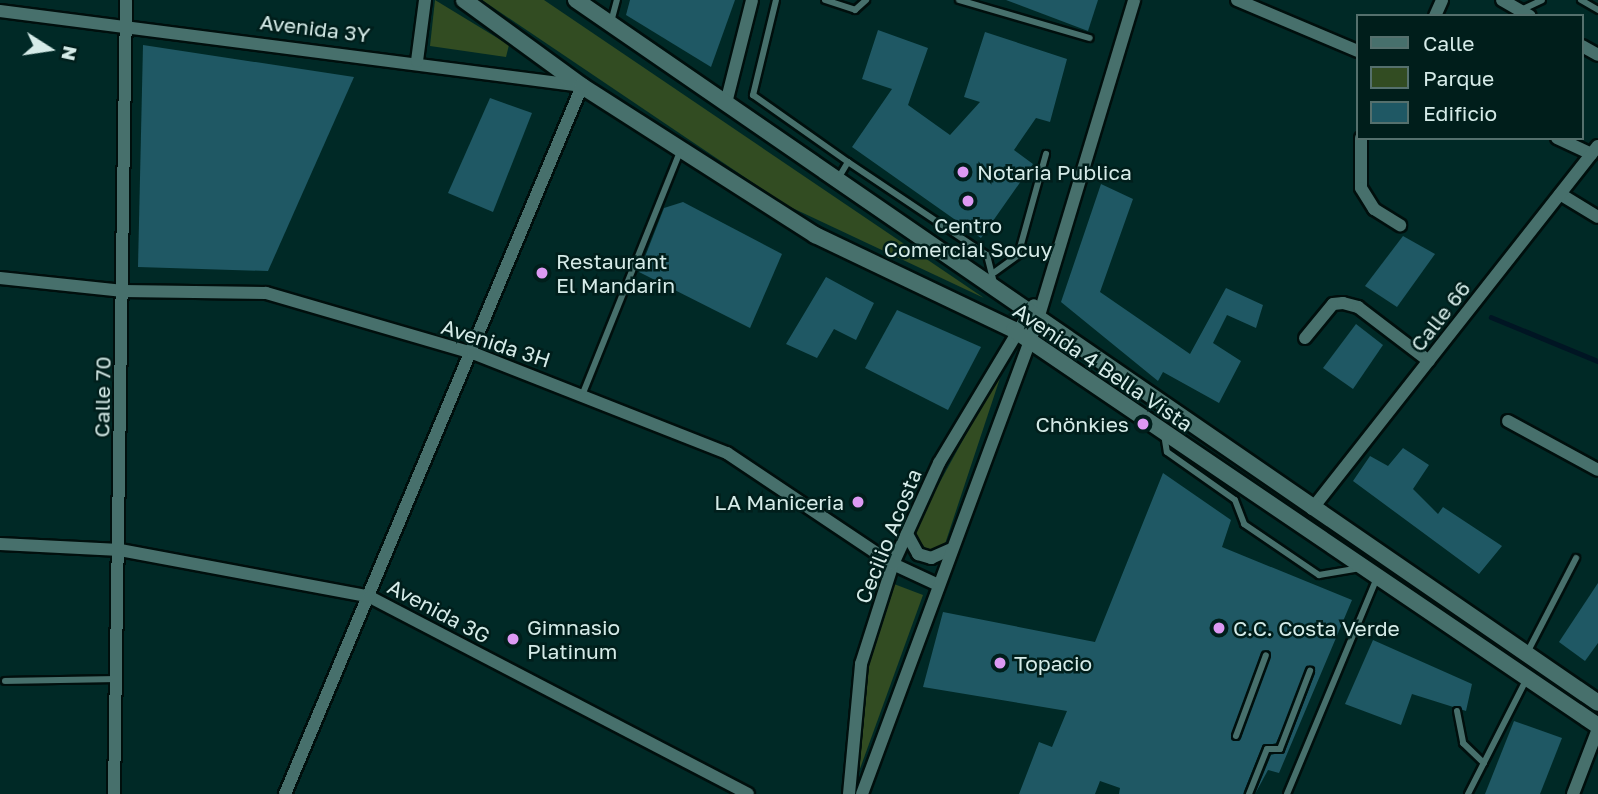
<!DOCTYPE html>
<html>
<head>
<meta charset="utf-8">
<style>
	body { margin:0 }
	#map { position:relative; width:1598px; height:794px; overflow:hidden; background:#002926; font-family:"Golos Text",sans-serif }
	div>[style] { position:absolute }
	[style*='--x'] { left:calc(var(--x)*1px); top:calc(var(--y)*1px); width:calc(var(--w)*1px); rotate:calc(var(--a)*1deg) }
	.green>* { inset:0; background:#324c22 }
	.stream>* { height:4.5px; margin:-2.25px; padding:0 2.25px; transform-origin:2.25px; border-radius:2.25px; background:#001523 }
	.building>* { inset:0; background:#1f5864 }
	.roads { filter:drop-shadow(2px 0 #000f0d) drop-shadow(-2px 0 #000f0d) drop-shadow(0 2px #000f0d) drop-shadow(0 -2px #000f0d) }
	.service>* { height:6px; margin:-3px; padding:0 3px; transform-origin:3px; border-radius:3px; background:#47706c }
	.minor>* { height:12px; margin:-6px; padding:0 6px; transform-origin:6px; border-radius:6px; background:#47706c }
	.tertiary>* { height:16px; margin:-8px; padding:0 8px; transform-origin:8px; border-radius:8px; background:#47706c }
	.dots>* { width:19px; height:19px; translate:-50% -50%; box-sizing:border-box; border:4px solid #001e1b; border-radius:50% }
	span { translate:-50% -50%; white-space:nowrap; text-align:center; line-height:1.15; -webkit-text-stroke:5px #001e1b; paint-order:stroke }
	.street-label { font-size:21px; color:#d5ebe8 }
	.poi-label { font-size:21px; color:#d5ebe8 }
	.left { translate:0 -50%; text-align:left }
	.right { translate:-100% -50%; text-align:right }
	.legend { position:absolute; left:1356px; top:14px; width:228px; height:126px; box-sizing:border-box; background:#001e1b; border:2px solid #55706d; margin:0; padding:9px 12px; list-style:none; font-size:21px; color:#d5ebe8 }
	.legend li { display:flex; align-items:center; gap:14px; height:35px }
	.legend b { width:35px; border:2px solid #55706d }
	.north { position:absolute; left:14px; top:14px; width:70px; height:70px; -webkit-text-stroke:5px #001e1b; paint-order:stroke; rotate:102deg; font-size:19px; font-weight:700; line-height:28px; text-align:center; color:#d5ebe8 }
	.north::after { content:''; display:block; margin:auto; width:24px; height:32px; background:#d5ebe8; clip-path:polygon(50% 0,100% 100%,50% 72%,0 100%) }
</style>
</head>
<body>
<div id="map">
	<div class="green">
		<div style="clip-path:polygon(435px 0,509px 45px,506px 57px,430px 46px)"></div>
		<div style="clip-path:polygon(482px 0,544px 0,984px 298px,786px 205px)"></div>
		<div style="clip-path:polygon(1005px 363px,945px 544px,929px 552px,912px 533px)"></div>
		<div style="clip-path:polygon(894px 584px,923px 595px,857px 777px,867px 666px)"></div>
	</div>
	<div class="stream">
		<div style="--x:1491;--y:317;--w:116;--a:22.4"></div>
	</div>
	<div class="building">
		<div style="clip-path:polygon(630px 0,735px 0,711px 67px,626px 15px)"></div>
		<div style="clip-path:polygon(1006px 0,1098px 0,1088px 31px)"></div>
		<div style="clip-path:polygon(878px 30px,928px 48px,908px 105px,950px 135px,980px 102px,964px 97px,985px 32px,1067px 59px,1050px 122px,1036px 118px,1014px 150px,1033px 164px,981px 238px,852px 147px,892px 89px,862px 79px)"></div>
		<div style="clip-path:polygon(143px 45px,354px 77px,268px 271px,138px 267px)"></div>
		<div style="clip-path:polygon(490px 98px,532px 113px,493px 212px,448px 193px)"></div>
		<div style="clip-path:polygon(1101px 184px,1133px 199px,1100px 292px,1190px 354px,1226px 288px,1263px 305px,1256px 328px,1227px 315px,1213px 343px,1241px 361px,1219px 403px,1163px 372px,1158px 381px,1061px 302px)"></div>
		<div style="clip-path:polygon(683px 202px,782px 254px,750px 328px,639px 272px,664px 208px)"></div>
		<div style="clip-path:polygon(1403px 236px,1435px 254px,1397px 307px,1365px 286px)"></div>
		<div style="clip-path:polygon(826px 277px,874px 303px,856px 340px,834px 329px,817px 358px,786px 344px)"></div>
		<div style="clip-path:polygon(897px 310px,981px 347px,948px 410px,865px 368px)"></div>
		<div style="clip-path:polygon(1356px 324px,1383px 345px,1353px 389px,1323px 368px)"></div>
		<div style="clip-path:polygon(1403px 448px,1429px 465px,1413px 489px,1438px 514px,1443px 507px,1502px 546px,1479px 574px,1353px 481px,1370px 456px,1388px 466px)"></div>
		<div style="clip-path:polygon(evenodd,1163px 473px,1231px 520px,1222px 547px,1352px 600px,1279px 773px,1268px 770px,1255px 794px,1271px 755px,1285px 751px,1315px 673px,1311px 666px,1276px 743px,1262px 747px,1243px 794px,1119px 794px,1120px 788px,1100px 781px,1095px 794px,1019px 794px,1039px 742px,1052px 747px,1067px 711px,923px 687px,943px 612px,1095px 642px,1163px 473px,1269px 650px,1241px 738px,1233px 741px,1261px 653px,1269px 650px)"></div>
		<div style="clip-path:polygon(1598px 583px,1598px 643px,1585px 661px,1559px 642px)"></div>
		<div style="clip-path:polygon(1373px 640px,1472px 684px,1466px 711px,1412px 694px,1401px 725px,1345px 704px)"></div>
		<div style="clip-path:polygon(1514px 721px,1562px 738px,1540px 794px,1485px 794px)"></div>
	</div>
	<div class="roads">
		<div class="service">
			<div style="--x:776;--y:0;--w:98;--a:103.6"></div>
			<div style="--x:753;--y:95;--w:116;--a:35.2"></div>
			<div style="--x:848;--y:162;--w:21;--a:121"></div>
			<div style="--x:825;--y:0;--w:32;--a:18"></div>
			<div style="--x:855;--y:10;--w:15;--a:-42"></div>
			<div style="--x:959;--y:0;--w:136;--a:16.2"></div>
			<div style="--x:1581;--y:0;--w:20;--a:30"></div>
			<div style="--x:1521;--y:10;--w:23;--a:-25"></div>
			<div style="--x:611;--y:22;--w:23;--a:-75"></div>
			<div style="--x:848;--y:162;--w:167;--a:33.8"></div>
			<div style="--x:987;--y:255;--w:32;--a:76"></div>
			<div style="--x:995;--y:272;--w:29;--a:-36"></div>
			<div style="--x:1018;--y:255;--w:105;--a:-74.5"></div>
			<div style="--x:583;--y:393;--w:263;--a:-68.1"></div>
			<div style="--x:1164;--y:434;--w:18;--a:81"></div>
			<div style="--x:1167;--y:452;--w:83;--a:35.2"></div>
			<div style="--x:1235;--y:500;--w:26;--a:69"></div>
			<div style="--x:1244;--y:524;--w:91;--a:34.2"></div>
			<div style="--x:1319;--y:575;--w:42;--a:-9.7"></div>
			<div style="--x:1527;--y:653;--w:107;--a:-62.7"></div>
			<div style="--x:5;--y:681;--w:110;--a:-1"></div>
			<div style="--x:1457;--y:711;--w:33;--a:79"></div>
			<div style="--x:1463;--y:743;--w:29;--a:44"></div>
			<div style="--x:1236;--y:736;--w:86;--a:-69.7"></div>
			<div style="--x:1249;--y:794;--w:48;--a:-68.2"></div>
			<div style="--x:1267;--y:749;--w:13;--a:0"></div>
			<div style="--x:1280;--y:749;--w:84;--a:-69"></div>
			<div style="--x:1287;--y:794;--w:234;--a:-67.4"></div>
			<div style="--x:1468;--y:794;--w:128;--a:-63"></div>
		</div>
		<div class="minor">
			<div style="--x:1237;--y:0;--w:131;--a:22.9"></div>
			<div style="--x:1502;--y:0;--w:32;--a:30"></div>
			<div style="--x:0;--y:11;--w:587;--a:7.34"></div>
			<div style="--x:582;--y:86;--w:768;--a:112.76"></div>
			<div style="--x:1435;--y:16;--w:17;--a:-66"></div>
			<div style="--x:1582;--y:46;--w:18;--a:29"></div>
			<div style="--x:417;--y:61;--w:62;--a:-82.5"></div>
			<div style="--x:726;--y:103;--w:106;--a:-75.8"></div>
			<div style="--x:1361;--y:138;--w:50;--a:90"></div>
			<div style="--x:1361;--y:188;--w:25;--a:58"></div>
			<div style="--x:1374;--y:209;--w:31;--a:32"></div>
			<div style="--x:1557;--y:138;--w:38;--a:25"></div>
			<div style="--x:1560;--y:194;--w:44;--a:31.2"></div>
			<div style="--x:0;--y:278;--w:124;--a:6"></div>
			<div style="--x:123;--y:291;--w:143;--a:0.8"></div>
			<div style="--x:266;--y:293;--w:216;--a:16.2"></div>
			<div style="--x:473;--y:353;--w:273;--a:21.5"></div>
			<div style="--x:727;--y:453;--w:200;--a:33.8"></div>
			<div style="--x:893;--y:564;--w:47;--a:24.9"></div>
			<div style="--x:1305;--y:338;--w:44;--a:-50.5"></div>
			<div style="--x:1333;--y:304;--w:10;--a:-6"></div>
			<div style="--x:1343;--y:303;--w:16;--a:15"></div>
			<div style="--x:1358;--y:307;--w:89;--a:37.3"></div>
			<div style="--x:1508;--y:421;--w:102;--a:28.6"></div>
			<div style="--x:1312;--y:509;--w:462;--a:-51.8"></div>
			<div style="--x:907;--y:534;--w:23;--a:61"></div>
			<div style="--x:918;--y:554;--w:14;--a:17"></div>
			<div style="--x:931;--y:558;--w:20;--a:-24"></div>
			<div style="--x:0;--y:544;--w:120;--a:2.9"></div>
			<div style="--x:120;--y:550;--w:254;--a:10.6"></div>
			<div style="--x:370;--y:597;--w:426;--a:27.5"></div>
			<div style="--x:114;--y:794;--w:794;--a:-89.13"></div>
			<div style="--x:849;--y:794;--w:131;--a:-84.7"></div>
			<div style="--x:861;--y:664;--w:105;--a:-72.3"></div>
			<div style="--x:893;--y:564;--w:111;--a:-65.5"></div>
			<div style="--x:939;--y:463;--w:184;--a:-59"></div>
			<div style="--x:862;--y:794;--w:503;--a:-69.66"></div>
			<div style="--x:1037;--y:322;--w:336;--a:-73.2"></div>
			<div style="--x:1573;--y:794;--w:70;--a:-69"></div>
		</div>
		<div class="tertiary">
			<div style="--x:464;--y:0;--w:146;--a:36.1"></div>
			<div style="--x:582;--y:86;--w:277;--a:32.6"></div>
			<div style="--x:815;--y:235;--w:221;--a:25.5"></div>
			<div style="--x:1014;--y:330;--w:706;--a:34.14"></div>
			<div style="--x:576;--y:0;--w:1240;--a:34.52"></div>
		</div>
	</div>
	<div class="dots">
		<div style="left:963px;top:172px;background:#dd99f3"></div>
		<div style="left:968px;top:201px;background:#dd99f3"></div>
		<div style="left:542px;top:273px;background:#dd99f3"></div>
		<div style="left:1143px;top:424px;background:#dd99f3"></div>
		<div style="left:858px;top:502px;background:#dd99f3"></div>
		<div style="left:1219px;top:628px;background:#dd99f3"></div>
		<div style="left:513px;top:639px;background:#dd99f3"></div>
		<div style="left:1000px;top:663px;background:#dd99f3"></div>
	</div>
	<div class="street-label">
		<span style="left:315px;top:28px;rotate:7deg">Avenida 3Y</span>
		<span style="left:1440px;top:316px;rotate:-52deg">Calle 66</span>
		<span style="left:496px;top:343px;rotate:18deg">Avenida 3H</span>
		<span style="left:1103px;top:367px;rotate:34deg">Avenida 4 Bella Vista</span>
		<span style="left:102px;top:397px;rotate:-89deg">Calle 70</span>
		<span style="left:888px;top:536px;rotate:-68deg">Cecilio Acosta</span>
		<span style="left:439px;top:611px;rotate:28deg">Avenida 3G</span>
	</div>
	<div class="poi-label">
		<span class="left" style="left:977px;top:172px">Notaria Publica</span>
		<span style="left:968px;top:237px">Centro<br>Comercial Socuy</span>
		<span class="left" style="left:556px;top:273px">Restaurant<br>El Mandarin</span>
		<span class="right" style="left:1129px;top:424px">Chönkies</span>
		<span class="right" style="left:844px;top:502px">LA Maniceria</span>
		<span class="left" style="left:527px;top:639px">Gimnasio<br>Platinum</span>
		<span class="left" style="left:1233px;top:628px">C.C. Costa Verde</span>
		<span class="left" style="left:1014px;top:663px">Topacio</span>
	</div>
	<ul class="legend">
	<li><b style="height:9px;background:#47706c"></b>Calle</li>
	<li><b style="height:19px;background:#324c22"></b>Parque</li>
	<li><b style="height:19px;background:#1f5864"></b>Edificio</li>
	</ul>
	<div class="north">N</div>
</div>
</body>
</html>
